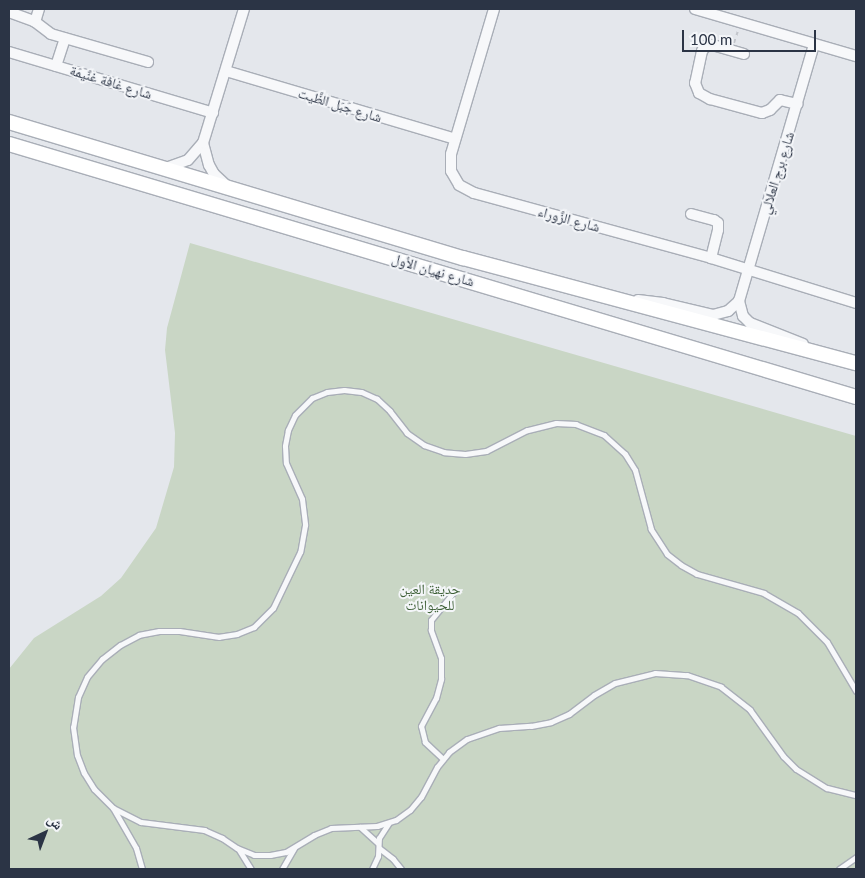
<!DOCTYPE html>
<html>
<head>
<meta charset="utf-8">
<style>
	body { margin:0 }
	#map { position:relative; width:865px; height:878px; overflow:hidden; background:#e4e7ec; font-family:Lato,"Noto Naskh Arabic",sans-serif }
	div>[style] { position:absolute }
	[style*='--x'] { left:calc(var(--x)*1px); top:calc(var(--y)*1px); width:calc(var(--w)*1px); rotate:calc(var(--a)*1deg) }
	.green>* { inset:0; background:#c9d6c5 }
	.path>* { height:2px; margin-top:-1px; transform-origin:0; background:repeating-linear-gradient(90deg,#c2c5cb 0 4px,transparent 0 8px) }
	.roads { filter:drop-shadow(1px 0 #a9aeb7) drop-shadow(-1px 0 #a9aeb7) drop-shadow(0 1px #a9aeb7) drop-shadow(0 -1px #a9aeb7) }
	.service>* { height:5px; margin:-2.5px; padding:0 2.5px; transform-origin:2.5px; border-radius:2.5px; background:#f7f8fa }
	.minor>* { height:10px; margin:-5px; padding:0 5px; transform-origin:5px; border-radius:5px; background:#f7f8fa }
	.secondary>* { height:14px; margin:-7px; padding:0 7px; transform-origin:7px; border-radius:7px; background:#fff }
	span { translate:-50% -50%; white-space:nowrap; text-align:center; line-height:1.15; -webkit-text-stroke:4px #f4f6f9; paint-order:stroke }
	.street-label { font-size:14px; color:#2b3445 }
	.park-label { font-size:14px; color:#3f6138 }
	.frame { position:absolute; inset:0; border:10px solid #2b3445; pointer-events:none }
	.north { position:absolute; left:20px; top:808px; width:50px; height:50px; -webkit-text-stroke:4px #f4f6f9; paint-order:stroke; rotate:43deg; font-size:14px; font-weight:700; line-height:20px; text-align:center; color:#2b3445 }
	.north::after { content:''; display:block; margin:auto; width:18px; height:22px; background:#2b3445; clip-path:polygon(50% 0,100% 100%,50% 72%,0 100%) }
	.scale { position:absolute; left:682px; top:30px; width:134px; height:22px; box-sizing:border-box; border:2px solid #2b3445; border-top:0; padding-left:6px; font-size:15px; line-height:18px; white-space:nowrap; color:#2b3445; -webkit-text-stroke:4px #f4f6f9; paint-order:stroke }
</style>
</head>
<body>
<div id="map">
	<div class="green">
		<div style="clip-path:polygon(190px 243px,856px 436px,856px 869px,10px 869px,9px 669px,34px 638px,101px 596px,121px 578px,156px 528px,174px 467px,175px 433px,165px 350px,167px 328px)"></div>
	</div>
	<div class="path">
		<div style="--x:734;--y:43;--w:13;--a:-72"></div>
	</div>
	<div class="roads">
		<div class="service">
			<div style="--x:856;--y:691;--w:57;--a:-120.6"></div>
			<div style="--x:827;--y:642;--w:41;--a:-135"></div>
			<div style="--x:798;--y:613;--w:39;--a:-150"></div>
			<div style="--x:764;--y:593;--w:70;--a:-164.2"></div>
			<div style="--x:697;--y:574;--w:18;--a:-151"></div>
			<div style="--x:681;--y:565;--w:18;--a:-142"></div>
			<div style="--x:667;--y:554;--w:30;--a:-123"></div>
			<div style="--x:651;--y:529;--w:61;--a:-105.2"></div>
			<div style="--x:635;--y:470;--w:19;--a:-122"></div>
			<div style="--x:625;--y:454;--w:28;--a:-138"></div>
			<div style="--x:604;--y:435;--w:30;--a:-159"></div>
			<div style="--x:576;--y:424;--w:20;--a:-177"></div>
			<div style="--x:556;--y:423;--w:30;--a:166"></div>
			<div style="--x:527;--y:430;--w:46;--a:152.9"></div>
			<div style="--x:486;--y:451;--w:21;--a:172"></div>
			<div style="--x:465;--y:454;--w:21;--a:-175"></div>
			<div style="--x:444;--y:452;--w:21;--a:-161"></div>
			<div style="--x:424;--y:445;--w:21;--a:-145"></div>
			<div style="--x:407;--y:433;--w:28;--a:-128"></div>
			<div style="--x:390;--y:411;--w:18;--a:-137"></div>
			<div style="--x:377;--y:399;--w:17;--a:-156"></div>
			<div style="--x:361;--y:392;--w:17;--a:-173"></div>
			<div style="--x:344;--y:390;--w:17;--a:173"></div>
			<div style="--x:327;--y:392;--w:16;--a:158"></div>
			<div style="--x:312;--y:398;--w:24;--a:135"></div>
			<div style="--x:295;--y:415;--w:17;--a:115"></div>
			<div style="--x:288;--y:430;--w:16;--a:101"></div>
			<div style="--x:285;--y:446;--w:17;--a:87"></div>
			<div style="--x:286;--y:463;--w:39;--a:66"></div>
			<div style="--x:302;--y:499;--w:26;--a:83"></div>
			<div style="--x:305;--y:525;--w:27;--a:100"></div>
			<div style="--x:300;--y:552;--w:62;--a:115.7"></div>
			<div style="--x:273;--y:608;--w:27;--a:135"></div>
			<div style="--x:254;--y:627;--w:18;--a:158"></div>
			<div style="--x:237;--y:634;--w:18;--a:171"></div>
			<div style="--x:219;--y:637;--w:40;--a:-171.5"></div>
			<div style="--x:179;--y:631;--w:20;--a:180"></div>
			<div style="--x:159;--y:631;--w:20;--a:169"></div>
			<div style="--x:139;--y:635;--w:21;--a:152"></div>
			<div style="--x:120;--y:645;--w:23;--a:142"></div>
			<div style="--x:102;--y:659;--w:23;--a:130"></div>
			<div style="--x:87;--y:677;--w:22;--a:114"></div>
			<div style="--x:78;--y:697;--w:30;--a:99"></div>
			<div style="--x:73;--y:727;--w:28;--a:82"></div>
			<div style="--x:77;--y:755;--w:19;--a:69"></div>
			<div style="--x:84;--y:773;--w:19;--a:58"></div>
			<div style="--x:94;--y:789;--w:27;--a:45"></div>
			<div style="--x:113;--y:808;--w:31;--a:27"></div>
			<div style="--x:141;--y:822;--w:64;--a:7.2"></div>
			<div style="--x:204;--y:830;--w:20;--a:24"></div>
			<div style="--x:222;--y:838;--w:18;--a:34"></div>
			<div style="--x:237;--y:848;--w:18;--a:22"></div>
			<div style="--x:254;--y:855;--w:16;--a:0"></div>
			<div style="--x:270;--y:855;--w:16;--a:-11"></div>
			<div style="--x:286;--y:852;--w:33;--a:-31"></div>
			<div style="--x:314;--y:835;--w:18;--a:-22"></div>
			<div style="--x:331;--y:828;--w:46;--a:-2.5"></div>
			<div style="--x:377;--y:826;--w:20;--a:-18"></div>
			<div style="--x:396;--y:820;--w:17;--a:-36"></div>
			<div style="--x:410;--y:810;--w:17;--a:-50"></div>
			<div style="--x:421;--y:797;--w:34;--a:-62"></div>
			<div style="--x:437;--y:767;--w:19;--a:-51"></div>
			<div style="--x:449;--y:752;--w:22;--a:-36"></div>
			<div style="--x:467;--y:739;--w:34;--a:-19"></div>
			<div style="--x:499;--y:728;--w:32;--a:-4"></div>
			<div style="--x:531;--y:726;--w:20;--a:-11"></div>
			<div style="--x:551;--y:722;--w:20;--a:-24"></div>
			<div style="--x:569;--y:714;--w:31;--a:-37"></div>
			<div style="--x:594;--y:695;--w:24;--a:-30"></div>
			<div style="--x:615;--y:683;--w:41;--a:-14"></div>
			<div style="--x:655;--y:673;--w:32;--a:4"></div>
			<div style="--x:687;--y:675;--w:36;--a:19"></div>
			<div style="--x:721;--y:687;--w:37;--a:38"></div>
			<div style="--x:750;--y:710;--w:57;--a:54.3"></div>
			<div style="--x:783;--y:756;--w:18;--a:45"></div>
			<div style="--x:796;--y:769;--w:36;--a:32"></div>
			<div style="--x:827;--y:788;--w:30;--a:14"></div>
			<div style="--x:443;--y:759;--w:25;--a:-137"></div>
			<div style="--x:425;--y:742;--w:16;--a:-104"></div>
			<div style="--x:421;--y:726;--w:32;--a:-62"></div>
			<div style="--x:436;--y:698;--w:20;--a:-75"></div>
			<div style="--x:441;--y:679;--w:21;--a:-90"></div>
			<div style="--x:441;--y:658;--w:30;--a:-110"></div>
			<div style="--x:431;--y:630;--w:10;--a:-90"></div>
			<div style="--x:431;--y:620;--w:36;--a:-51"></div>
			<div style="--x:113;--y:808;--w:46;--a:60.1"></div>
			<div style="--x:136;--y:848;--w:22;--a:74"></div>
			<div style="--x:360;--y:827;--w:24;--a:42"></div>
			<div style="--x:379;--y:848;--w:18;--a:38"></div>
			<div style="--x:393;--y:859;--w:13;--a:51"></div>
			<div style="--x:239;--y:850;--w:22;--a:58"></div>
			<div style="--x:282;--y:869;--w:24;--a:-60"></div>
			<div style="--x:372;--y:869;--w:14;--a:-65"></div>
			<div style="--x:378;--y:856;--w:18;--a:-87"></div>
			<div style="--x:379;--y:838;--w:17;--a:-57"></div>
			<div style="--x:839;--y:869;--w:21;--a:-35"></div>
		</div>
		<div class="minor">
			<div style="--x:494;--y:9;--w:151;--a:106.5"></div>
			<div style="--x:451;--y:154;--w:17;--a:90"></div>
			<div style="--x:451;--y:171;--w:16;--a:60"></div>
			<div style="--x:459;--y:185;--w:17;--a:28"></div>
			<div style="--x:474;--y:193;--w:246;--a:15.3"></div>
			<div style="--x:711;--y:258;--w:152;--a:17.2"></div>
			<div style="--x:695;--y:9;--w:168;--a:16.3"></div>
			<div style="--x:9;--y:12;--w:27;--a:20"></div>
			<div style="--x:34;--y:21;--w:21;--a:37"></div>
			<div style="--x:51;--y:34;--w:101;--a:16.1"></div>
			<div style="--x:35;--y:22;--w:14;--a:-73"></div>
			<div style="--x:9;--y:52;--w:213;--a:16.6"></div>
			<div style="--x:744;--y:54;--w:33;--a:-164"></div>
			<div style="--x:712;--y:45;--w:6;--a:171"></div>
			<div style="--x:706;--y:46;--w:6;--a:129"></div>
			<div style="--x:702;--y:51;--w:33;--a:102"></div>
			<div style="--x:695;--y:83;--w:11;--a:68"></div>
			<div style="--x:699;--y:93;--w:13;--a:29"></div>
			<div style="--x:710;--y:99;--w:54;--a:15.1"></div>
			<div style="--x:762;--y:113;--w:9;--a:-21"></div>
			<div style="--x:770;--y:110;--w:14;--a:-45"></div>
			<div style="--x:780;--y:100;--w:18;--a:13"></div>
			<div style="--x:56;--y:66;--w:29;--a:-72"></div>
			<div style="--x:226;--y:71;--w:239;--a:16.5"></div>
			<div style="--x:203;--y:143;--w:23;--a:75"></div>
			<div style="--x:209;--y:165;--w:10;--a:61"></div>
			<div style="--x:214;--y:174;--w:18;--a:43"></div>
			<div style="--x:166;--y:168;--w:23;--a:-20"></div>
			<div style="--x:188;--y:160;--w:23;--a:-49"></div>
			<div style="--x:203;--y:143;--w:140;--a:-73"></div>
			<div style="--x:691;--y:214;--w:24;--a:15"></div>
			<div style="--x:714;--y:220;--w:5;--a:37"></div>
			<div style="--x:718;--y:223;--w:7;--a:90"></div>
			<div style="--x:718;--y:230;--w:29;--a:104"></div>
			<div style="--x:638;--y:300;--w:25;--a:7"></div>
			<div style="--x:663;--y:303;--w:51;--a:13.5"></div>
			<div style="--x:713;--y:315;--w:16;--a:-15"></div>
			<div style="--x:728;--y:311;--w:15;--a:-42"></div>
			<div style="--x:803;--y:344;--w:57;--a:-158.4"></div>
			<div style="--x:750;--y:323;--w:10;--a:-135"></div>
			<div style="--x:743;--y:316;--w:16;--a:-105"></div>
			<div style="--x:739;--y:301;--w:268;--a:-73.7"></div>
		</div>
		<div class="secondary">
			<div style="--x:9;--y:122;--w:474;--a:16.7"></div>
			<div style="--x:463;--y:258;--w:407;--a:15"></div>
			<div style="--x:9;--y:144;--w:884;--a:16.63"></div>
		</div>
	</div>
	<div class="street-label">
		<span style="left:111px;top:82px;rotate:17deg">شارع غافة غنَّيمَة</span>
		<span style="left:340px;top:105px;rotate:17deg">شارع جَبَل الظَّيت</span>
		<span style="left:777px;top:173px;rotate:-73deg">شارع برج العلالي</span>
		<span style="left:569px;top:219px;rotate:15deg">شارع الزَّوراء</span>
		<span style="left:433px;top:270px;rotate:16deg">شارع نهيان الأول</span>
	</div>
	<div class="park-label">
		<span style="left:430px;top:597px">حديقة العين<br>للحيوانات</span>
	</div>
	<div class="frame"></div>
	<div class="north">ش</div>
	<div class="scale">100 m</div>
</div>
</body>
</html>
